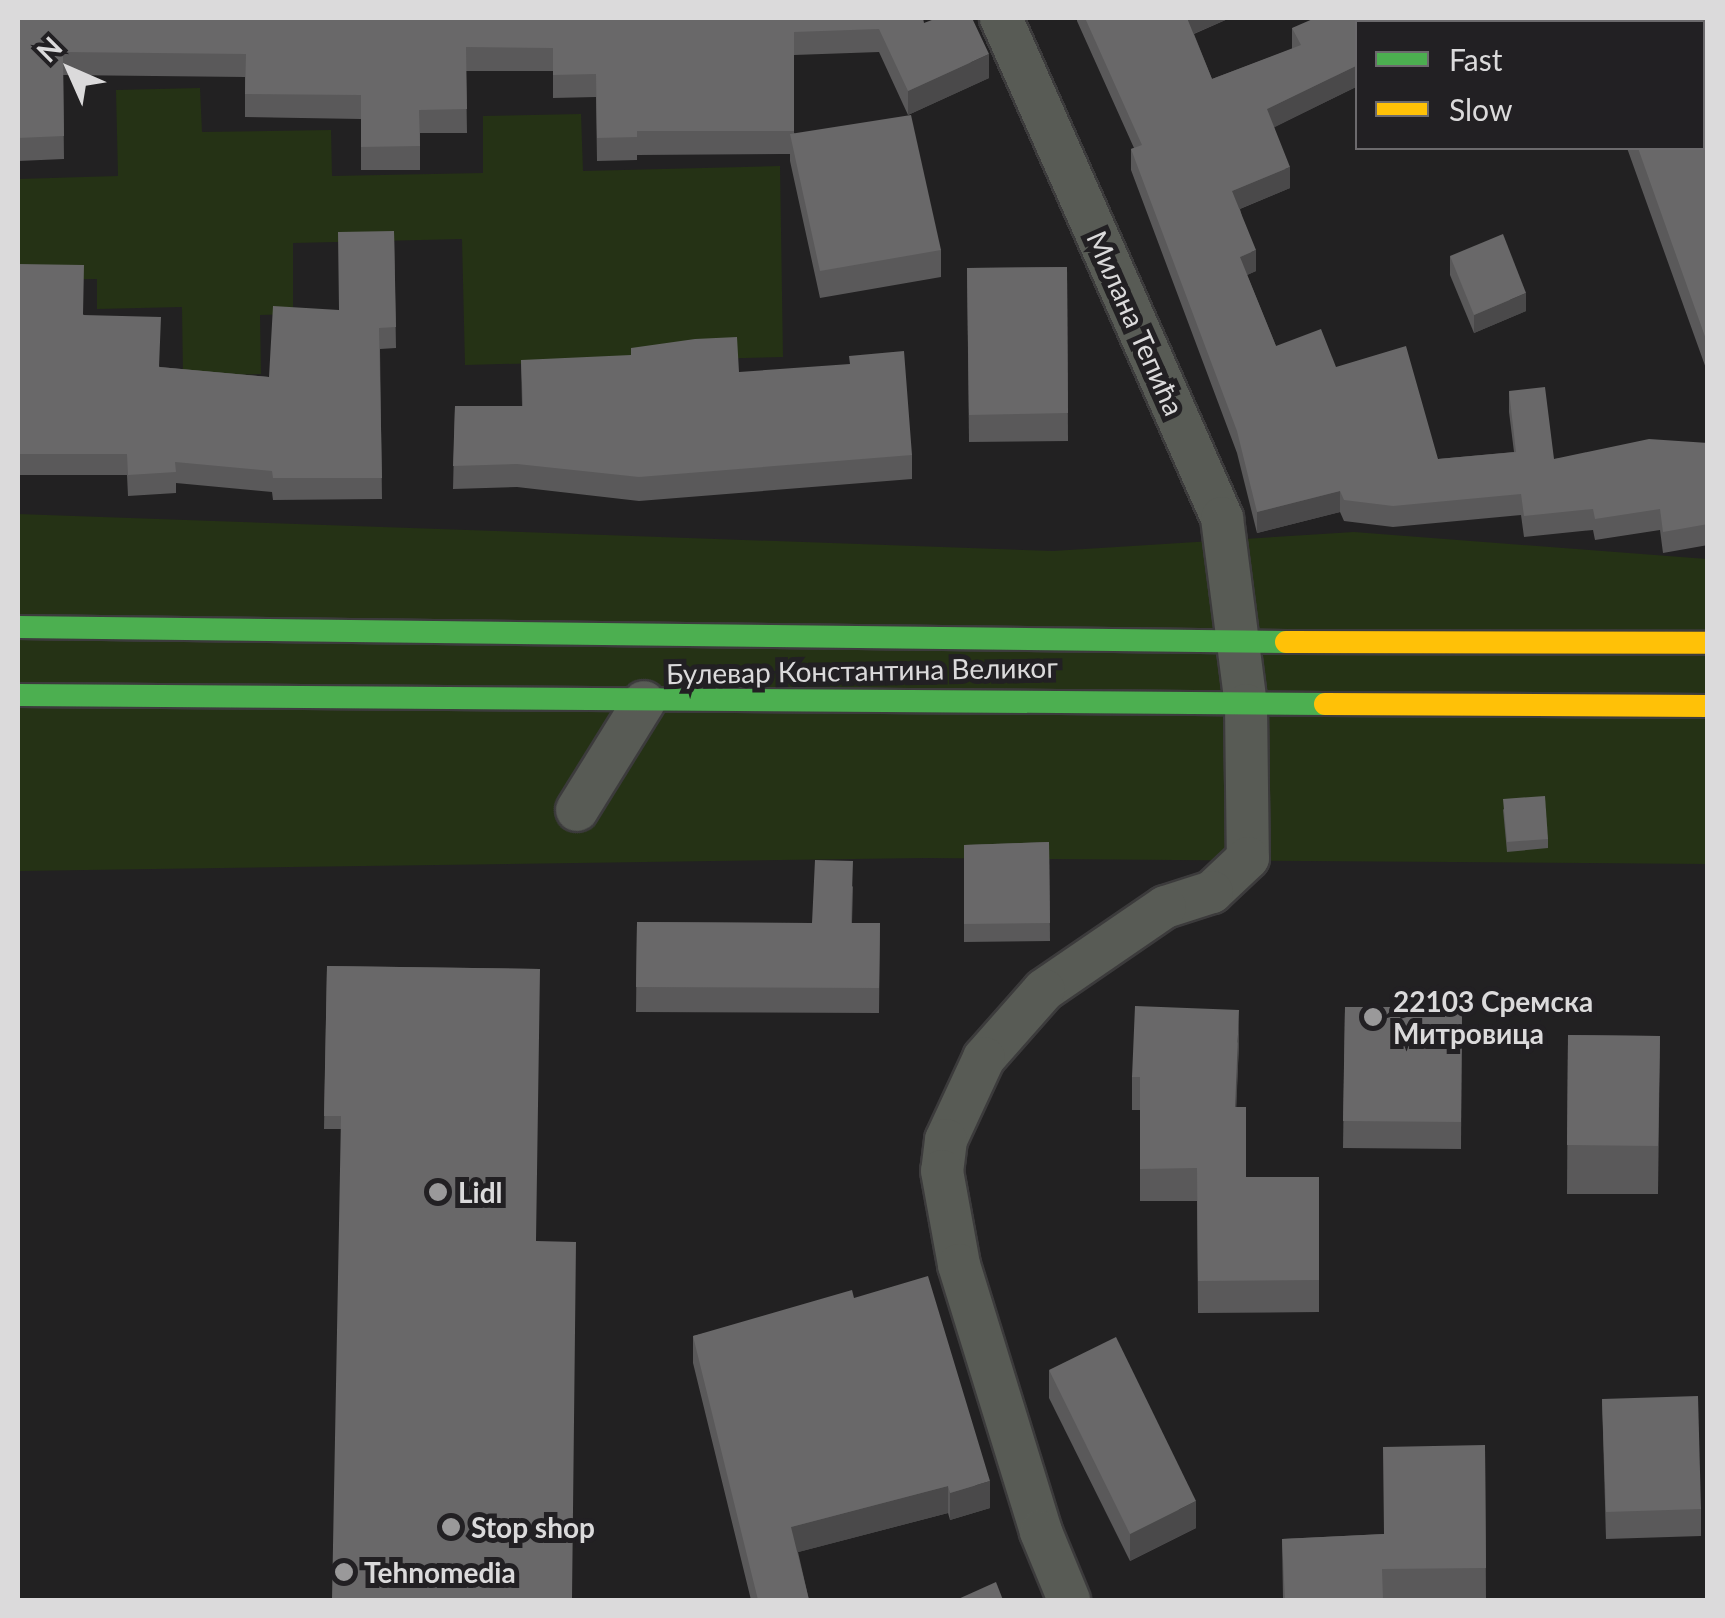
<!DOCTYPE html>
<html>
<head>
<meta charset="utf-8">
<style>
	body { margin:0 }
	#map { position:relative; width:1725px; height:1618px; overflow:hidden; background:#222122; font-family:Lato,sans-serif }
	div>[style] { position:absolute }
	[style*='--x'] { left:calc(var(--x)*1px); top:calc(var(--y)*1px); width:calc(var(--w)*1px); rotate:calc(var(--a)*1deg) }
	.green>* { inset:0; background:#253215 }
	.roads { filter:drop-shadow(2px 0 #3c3b3c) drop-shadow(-2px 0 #3c3b3c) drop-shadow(0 2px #3c3b3c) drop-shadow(0 -2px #3c3b3c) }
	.street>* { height:42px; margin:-21px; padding:0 21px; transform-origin:21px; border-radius:21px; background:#585b55 }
	.fast>* { height:22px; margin:-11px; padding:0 11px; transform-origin:11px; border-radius:11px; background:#4caf50 }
	.slow>* { height:22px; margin:-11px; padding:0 11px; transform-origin:11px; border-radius:11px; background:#ffc107 }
	.wall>* { inset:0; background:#5a595a }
	.shaded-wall>* { inset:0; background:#4a494a }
	.building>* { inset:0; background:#696869 }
	.dots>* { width:28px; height:28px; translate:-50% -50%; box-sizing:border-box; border:5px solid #222023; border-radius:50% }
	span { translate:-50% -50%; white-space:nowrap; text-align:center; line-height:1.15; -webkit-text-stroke:10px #222023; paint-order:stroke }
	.street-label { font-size:28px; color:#dbdadb }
	.poi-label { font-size:28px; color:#dbdadb; font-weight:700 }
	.left { translate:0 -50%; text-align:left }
	.frame { position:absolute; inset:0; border:20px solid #dbdadb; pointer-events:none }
	.legend { position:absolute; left:1355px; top:20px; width:350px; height:130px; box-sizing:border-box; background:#222023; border:2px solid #6c6a6d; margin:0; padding:12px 18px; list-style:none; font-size:30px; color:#dbdadb }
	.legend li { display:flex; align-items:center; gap:20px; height:50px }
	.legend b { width:50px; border:2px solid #6c6a6d }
	.north { position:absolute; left:20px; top:20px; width:100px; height:100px; -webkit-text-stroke:8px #222023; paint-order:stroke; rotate:315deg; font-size:28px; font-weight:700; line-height:40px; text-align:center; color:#dbdadb }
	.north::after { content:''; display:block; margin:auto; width:35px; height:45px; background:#dbdadb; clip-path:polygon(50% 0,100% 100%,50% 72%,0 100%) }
</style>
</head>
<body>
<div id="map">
	<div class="green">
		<div style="clip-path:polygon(200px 88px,202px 132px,331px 130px,332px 176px,483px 173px,483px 116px,581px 114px,583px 171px,780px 166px,783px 357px,465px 365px,462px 239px,293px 243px,293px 314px,260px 315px,261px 374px,183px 376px,182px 307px,97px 309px,97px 279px,18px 280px,18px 179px,118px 176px,116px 90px)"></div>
		<div style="clip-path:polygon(18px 514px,1053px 551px,1354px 532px,1707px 559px,1707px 864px,925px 858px,18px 871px)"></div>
	</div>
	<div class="roads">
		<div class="street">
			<div style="--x:1001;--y:18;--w:547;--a:66.15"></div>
			<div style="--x:1222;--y:518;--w:189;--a:82.7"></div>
			<div style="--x:1246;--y:705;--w:153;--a:89.3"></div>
			<div style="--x:1248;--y:858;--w:50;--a:136.6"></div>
			<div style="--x:1212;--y:892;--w:49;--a:162.3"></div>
			<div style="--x:1165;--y:907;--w:147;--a:145.6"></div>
			<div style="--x:1044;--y:990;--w:91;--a:131.4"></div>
			<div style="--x:984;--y:1058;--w:90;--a:114.9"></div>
			<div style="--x:946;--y:1140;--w:31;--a:97"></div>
			<div style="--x:942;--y:1171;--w:96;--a:79.7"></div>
			<div style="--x:959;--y:1265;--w:279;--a:72.9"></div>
			<div style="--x:1041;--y:1532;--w:74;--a:67.6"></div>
			<div style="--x:577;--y:810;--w:127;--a:-58.2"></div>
		</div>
		<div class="fast">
			<div style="--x:18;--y:627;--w:1268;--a:0.68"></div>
			<div style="--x:18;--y:695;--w:1307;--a:0.39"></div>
		</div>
		<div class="slow">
			<div style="--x:1286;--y:642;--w:422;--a:0.1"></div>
			<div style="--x:1325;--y:704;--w:383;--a:0.3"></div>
		</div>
	</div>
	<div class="wall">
		<div style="clip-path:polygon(18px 18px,924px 23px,989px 78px,908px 115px,879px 52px,794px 55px,794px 133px,941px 250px,941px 277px,820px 298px,790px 161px,790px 154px,637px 155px,637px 160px,597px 161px,596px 97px,553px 98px,553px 71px,466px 71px,467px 133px,420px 133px,420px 170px,361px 170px,361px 119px,245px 117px,245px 77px,63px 75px,64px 159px,18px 161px)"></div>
		<div style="clip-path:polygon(1077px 18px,1230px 18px,1194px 34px,1212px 79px,1292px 49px,1292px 28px,1358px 22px,1358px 86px,1274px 127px,1290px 188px,1240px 209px,1256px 271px,1247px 275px,1276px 346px,1336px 367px,1438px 459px,1514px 452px,1509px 412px,1509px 391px,1554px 459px,1708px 443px,1708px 545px,1663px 553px,1660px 530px,1595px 540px,1593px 530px,1524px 537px,1521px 515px,1393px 527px,1344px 521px,1340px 512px,1257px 533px,1237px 453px,1131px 170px,1131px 149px,1134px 148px,1077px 21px)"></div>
		<div style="clip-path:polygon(1708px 88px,1708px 374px,1627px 148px,1702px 148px)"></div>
		<div style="clip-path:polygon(394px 231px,396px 348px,380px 349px,382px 499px,273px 500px,272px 492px,176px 483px,176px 493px,128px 496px,127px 475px,18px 475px,18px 264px,84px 315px,160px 367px,269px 377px,339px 310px)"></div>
		<div style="clip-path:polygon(1450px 256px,1526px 311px,1474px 333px,1450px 275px)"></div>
		<div style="clip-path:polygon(1067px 267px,1068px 441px,969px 442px,967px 268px)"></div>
		<div style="clip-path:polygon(521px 360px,739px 372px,912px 455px,912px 479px,639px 501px,517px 487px,453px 489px,455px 406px,522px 406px)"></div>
		<div style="clip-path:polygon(1503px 809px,1548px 839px,1548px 848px,1507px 852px)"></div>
		<div style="clip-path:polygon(1049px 842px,1050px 941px,964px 942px,964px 845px)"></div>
		<div style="clip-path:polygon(853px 886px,852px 923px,880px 923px,879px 1013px,636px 1012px,637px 922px,812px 923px)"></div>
		<div style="clip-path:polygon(327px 966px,540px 969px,341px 1129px,324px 1129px)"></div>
		<div style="clip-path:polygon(1345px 1007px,1462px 1007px,1461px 1149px,1343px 1148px)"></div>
		<div style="clip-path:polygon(1568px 1035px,1660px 1036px,1658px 1194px,1567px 1194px)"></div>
		<div style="clip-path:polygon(1239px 1042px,1236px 1107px,1246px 1177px,1319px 1177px,1319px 1312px,1198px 1313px,1197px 1201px,1140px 1201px,1140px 1110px,1132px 1110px,1132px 1077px)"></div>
		<div style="clip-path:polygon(854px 1298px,990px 1508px,950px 1520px,948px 1513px,798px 1552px,809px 1600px,751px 1600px,693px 1363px,693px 1336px)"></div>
		<div style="clip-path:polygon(1049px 1370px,1196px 1528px,1130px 1561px,1049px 1398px)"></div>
		<div style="clip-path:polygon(1602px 1399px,1701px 1509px,1701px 1536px,1606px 1539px)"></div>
		<div style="clip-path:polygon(1485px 1445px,1486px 1600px,1283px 1600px,1282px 1539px,1384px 1534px)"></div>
	</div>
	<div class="shaded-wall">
		<div style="clip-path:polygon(1186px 18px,1230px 18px,1186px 37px)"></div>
		<div style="clip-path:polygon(989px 54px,989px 78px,908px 115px,908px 91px)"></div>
		<div style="clip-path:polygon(1358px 65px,1358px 86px,1267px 131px,1267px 109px)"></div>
		<div style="clip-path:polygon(1290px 167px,1290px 188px,1232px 212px,1232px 191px)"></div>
		<div style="clip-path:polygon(1256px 250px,1256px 271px,1240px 278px,1240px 257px)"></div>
		<div style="clip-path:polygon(1526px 293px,1526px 311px,1474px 333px,1474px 315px)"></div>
		<div style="clip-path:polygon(1340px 491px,1340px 512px,1257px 533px,1257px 512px)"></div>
		<div style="clip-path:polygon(1239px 1010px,1239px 1042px,1235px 1140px,1235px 1107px)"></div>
		<div style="clip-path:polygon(990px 1481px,990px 1508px,950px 1520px,950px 1493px)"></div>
		<div style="clip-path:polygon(948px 1486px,948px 1513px,791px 1554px,791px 1527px)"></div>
		<div style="clip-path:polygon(1196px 1501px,1196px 1528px,1130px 1561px,1130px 1534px)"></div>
	</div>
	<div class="building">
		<div style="clip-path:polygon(18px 18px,923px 18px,924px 23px,937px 18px,972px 18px,989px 54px,908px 91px,879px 29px,794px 32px,794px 131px,637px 131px,637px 137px,597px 138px,596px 74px,553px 75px,553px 48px,466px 47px,467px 109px,419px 110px,420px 146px,361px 147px,361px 95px,245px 94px,246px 54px,63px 52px,64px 136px,18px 138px)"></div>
		<div style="clip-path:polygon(1085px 18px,1187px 18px,1212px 79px,1301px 45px,1292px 28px,1315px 18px,1454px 18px,1444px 22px,1358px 22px,1358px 65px,1267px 109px,1290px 167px,1232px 191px,1256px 250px,1240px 257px,1276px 346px,1321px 329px,1336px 367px,1406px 346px,1438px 459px,1516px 452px,1509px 391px,1545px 387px,1554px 459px,1649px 439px,1708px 443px,1708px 524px,1663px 532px,1660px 509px,1595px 519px,1593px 509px,1524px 516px,1521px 494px,1393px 506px,1344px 500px,1340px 491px,1257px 512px,1237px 431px,1131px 149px,1142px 145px)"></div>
		<div style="clip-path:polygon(1456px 18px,1498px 18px,1498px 22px,1457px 22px)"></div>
		<div style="clip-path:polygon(1598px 18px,1638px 18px,1638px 22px,1598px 22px)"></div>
		<div style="clip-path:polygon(1708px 88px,1708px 345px,1638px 148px,1702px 148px,1702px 89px)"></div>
		<div style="clip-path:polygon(911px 115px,941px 250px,820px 271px,790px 134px)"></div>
		<div style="clip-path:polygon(394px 231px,396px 327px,379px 328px,382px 478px,273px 478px,272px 471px,175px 462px,176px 472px,128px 475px,127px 454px,18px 454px,18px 264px,84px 265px,83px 315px,161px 317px,159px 367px,269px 377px,273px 306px,339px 310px,338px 232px)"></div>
		<div style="clip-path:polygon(1503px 234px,1526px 293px,1474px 315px,1450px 256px)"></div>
		<div style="clip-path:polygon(1067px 267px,1068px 413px,969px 415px,967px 268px)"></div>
		<div style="clip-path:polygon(737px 337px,739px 372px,850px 364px,849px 356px,904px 351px,912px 455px,639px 477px,517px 464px,453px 466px,455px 406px,523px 406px,521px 360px,631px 355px,631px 348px,695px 339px)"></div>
		<div style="clip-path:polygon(1545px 796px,1548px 839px,1507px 842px,1503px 799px)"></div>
		<div style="clip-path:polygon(1049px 842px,1050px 923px,964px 924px,964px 845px)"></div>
		<div style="clip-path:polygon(815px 860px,853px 861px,851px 923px,880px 923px,879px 988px,636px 987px,637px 922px,812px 923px)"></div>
		<div style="clip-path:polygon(327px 966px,540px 969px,536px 1241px,576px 1242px,572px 1600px,332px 1600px,341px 1116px,324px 1116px)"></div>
		<div style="clip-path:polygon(1135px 1006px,1239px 1010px,1235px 1107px,1246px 1107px,1246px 1177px,1319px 1177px,1319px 1280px,1198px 1281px,1197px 1168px,1140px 1169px,1140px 1077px,1132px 1077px)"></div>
		<div style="clip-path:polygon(1345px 1007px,1462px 1007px,1461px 1122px,1343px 1121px)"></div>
		<div style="clip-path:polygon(1568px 1035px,1660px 1036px,1658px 1146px,1567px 1145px)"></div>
		<div style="clip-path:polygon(928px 1276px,990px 1481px,950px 1493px,948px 1486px,791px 1527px,809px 1600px,758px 1600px,693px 1336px,852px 1290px,854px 1298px)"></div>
		<div style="clip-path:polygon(1116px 1337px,1196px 1501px,1130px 1534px,1049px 1370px)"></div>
		<div style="clip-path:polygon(1698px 1396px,1701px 1509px,1606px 1512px,1602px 1399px)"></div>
		<div style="clip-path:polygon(1485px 1445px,1486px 1568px,1382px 1569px,1383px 1600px,1285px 1600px,1282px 1539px,1384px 1534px,1383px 1447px)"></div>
		<div style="clip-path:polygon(996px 1582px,1003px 1600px,956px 1600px)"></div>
	</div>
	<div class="dots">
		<div style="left:1373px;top:1017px;background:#9a999a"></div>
		<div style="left:438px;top:1192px;background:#9a999a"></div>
		<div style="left:451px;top:1527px;background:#9a999a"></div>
		<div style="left:344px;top:1572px;background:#9a999a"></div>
	</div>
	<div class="street-label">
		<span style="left:1136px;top:323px;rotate:66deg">Милана Тепића</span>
		<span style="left:862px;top:670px;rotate:-1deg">Булевар Константина Великог</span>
	</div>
	<div class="poi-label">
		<span class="left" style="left:1393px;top:1017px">22103 Сремска<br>Митровица</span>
		<span class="left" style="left:458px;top:1192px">Lidl</span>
		<span class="left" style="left:471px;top:1527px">Stop shop</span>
		<span class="left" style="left:364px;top:1572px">Tehnomedia</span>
	</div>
	<div class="frame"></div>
	<ul class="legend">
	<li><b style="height:12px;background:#4caf50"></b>Fast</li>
	<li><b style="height:12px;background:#ffc107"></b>Slow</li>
	</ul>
	<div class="north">N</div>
</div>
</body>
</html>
